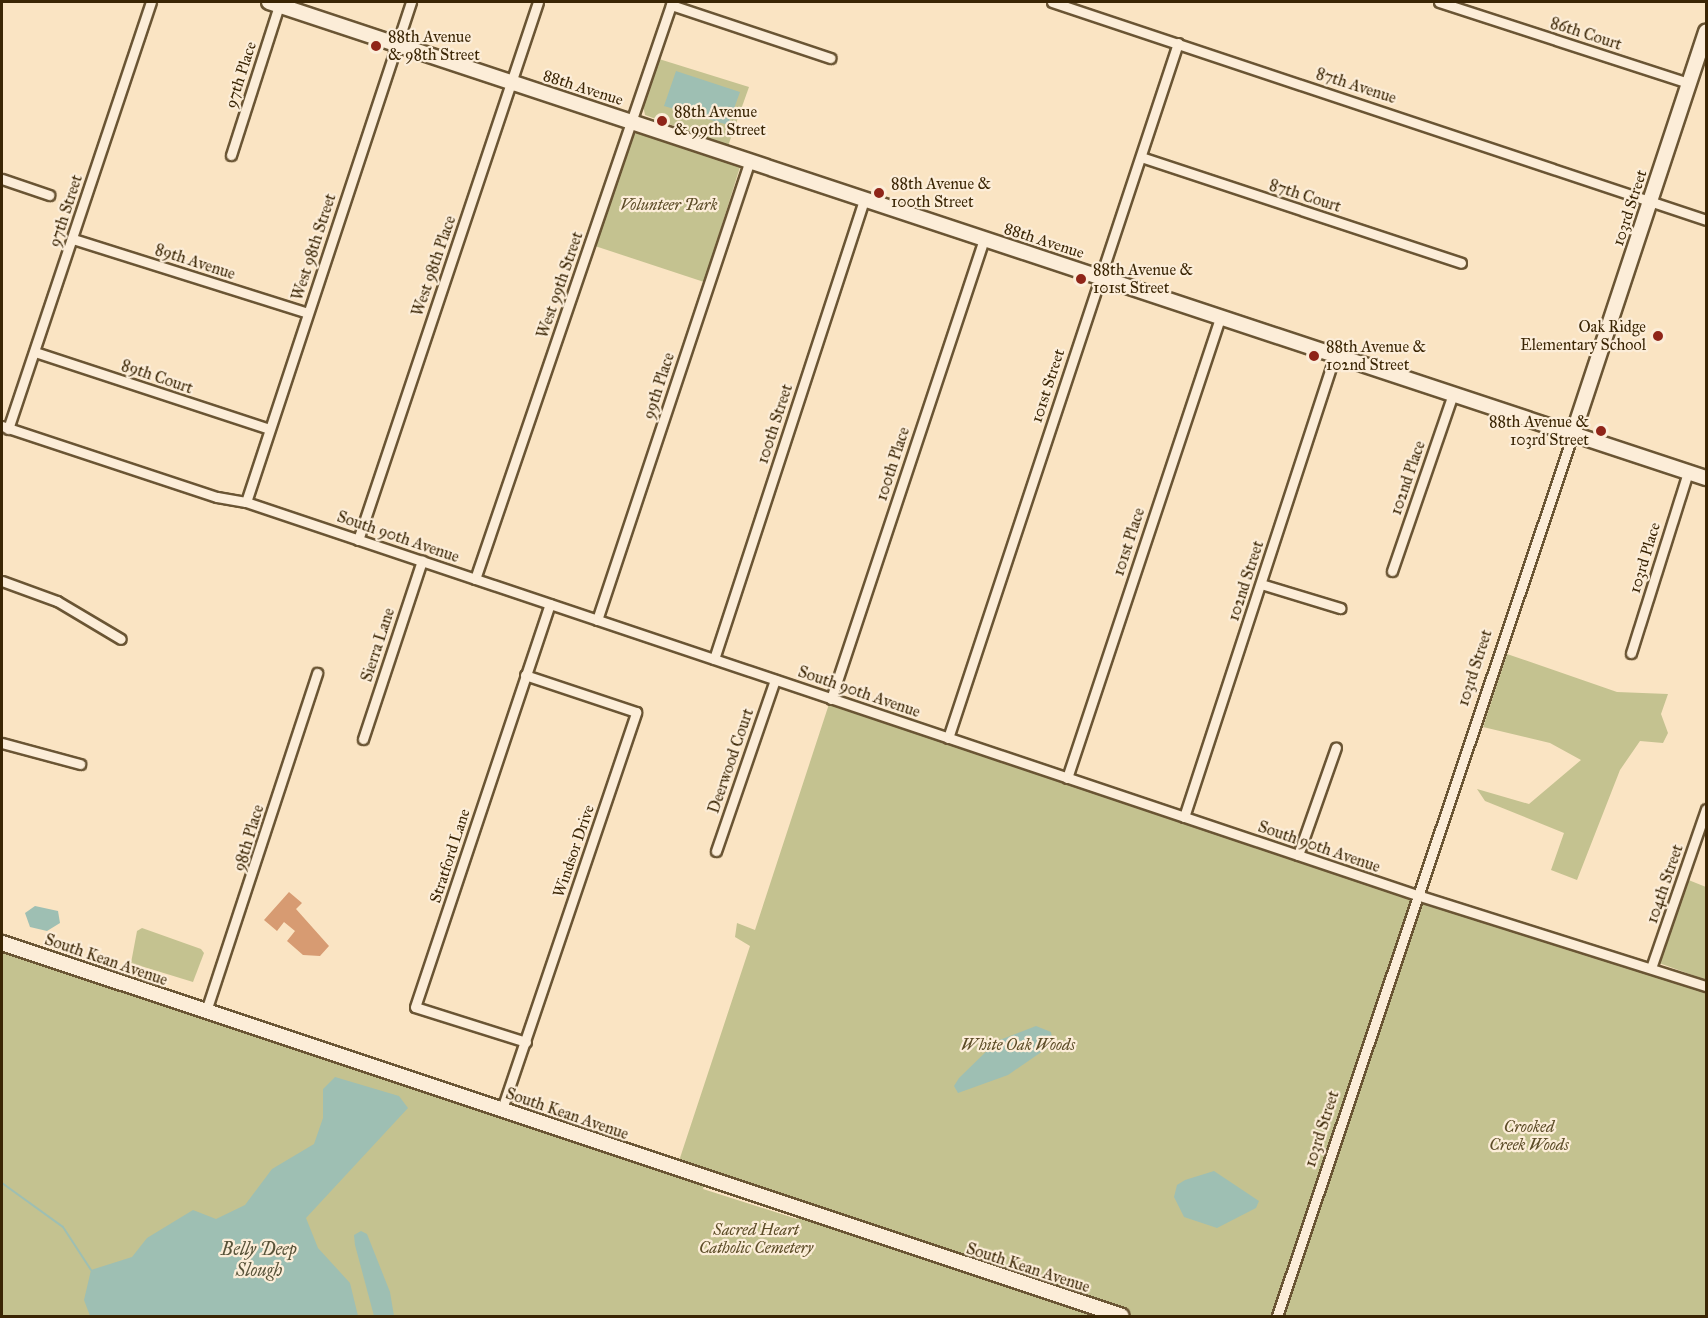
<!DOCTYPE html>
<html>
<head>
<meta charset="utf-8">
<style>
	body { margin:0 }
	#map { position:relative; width:1708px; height:1318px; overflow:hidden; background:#fae4c3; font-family:"IM FELL Great Primer",serif }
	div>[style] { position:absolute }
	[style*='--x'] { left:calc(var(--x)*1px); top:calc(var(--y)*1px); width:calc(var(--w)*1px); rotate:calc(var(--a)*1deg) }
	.green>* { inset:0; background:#c4c290 }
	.water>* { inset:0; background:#9ebfb3 }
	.stream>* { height:2px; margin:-1px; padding:0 1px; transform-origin:1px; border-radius:1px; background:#9ebfb3 }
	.building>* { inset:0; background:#d79b72 }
	.roads { filter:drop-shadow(2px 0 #6a5534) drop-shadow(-2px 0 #6a5534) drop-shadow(0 2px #6a5534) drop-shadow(0 -2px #6a5534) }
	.street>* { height:9px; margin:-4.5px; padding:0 4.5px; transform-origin:4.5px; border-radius:4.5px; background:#fcedd8 }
	.secondary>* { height:14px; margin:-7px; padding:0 7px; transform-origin:7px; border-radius:7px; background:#fcedd8 }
	.dots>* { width:16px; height:16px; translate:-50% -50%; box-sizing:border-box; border:3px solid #fcedd8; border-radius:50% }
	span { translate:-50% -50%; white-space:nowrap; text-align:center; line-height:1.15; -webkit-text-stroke:4.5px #fcedd8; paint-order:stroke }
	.street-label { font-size:16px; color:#3a2504 }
	.poi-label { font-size:16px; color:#3a2504 }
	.left { translate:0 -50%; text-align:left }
	.right { translate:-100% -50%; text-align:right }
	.park-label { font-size:16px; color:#5c4c27; font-style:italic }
	.water-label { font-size:18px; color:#585339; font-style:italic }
	.frame { position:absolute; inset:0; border:3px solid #3a2504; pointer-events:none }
</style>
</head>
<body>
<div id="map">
	<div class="green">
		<div style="clip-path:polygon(659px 59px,749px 87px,728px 146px,645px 115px,643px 105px)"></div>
		<div style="clip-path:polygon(639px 130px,740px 167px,704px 282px,595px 246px,629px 140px)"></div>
		<div style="clip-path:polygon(1507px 654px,1617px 692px,1668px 694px,1661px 714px,1668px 733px,1663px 743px,1640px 741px,1620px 770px,1577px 880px,1551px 870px,1564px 833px,1485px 801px,1477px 789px,1529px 804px,1581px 760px,1550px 743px,1483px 727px)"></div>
		<div style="clip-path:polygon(evenodd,829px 704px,975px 752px,1016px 758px,1706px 989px,1706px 1316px,2px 1316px,2px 943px,676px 1170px,750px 946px,735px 937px,737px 923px,755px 930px,829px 704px,706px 1177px,800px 1210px,797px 1219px,703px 1189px,706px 1177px)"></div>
		<div style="clip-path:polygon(1686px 879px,1706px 887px,1706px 980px,1659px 963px)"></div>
		<div style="clip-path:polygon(142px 928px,201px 949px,204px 953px,193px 982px,131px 963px,137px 931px)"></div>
	</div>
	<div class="water">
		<div style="clip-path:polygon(676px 71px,740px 92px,728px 125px,664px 106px)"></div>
		<div style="clip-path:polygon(35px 906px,58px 911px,60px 923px,47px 931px,30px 927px,25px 913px)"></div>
		<div style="clip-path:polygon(1036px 1026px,1051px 1032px,1053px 1044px,1008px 1075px,958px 1093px,954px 1086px,959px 1078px,997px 1041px)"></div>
		<div style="clip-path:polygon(335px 1077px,399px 1096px,408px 1108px,306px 1218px,318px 1248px,350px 1283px,358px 1316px,90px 1316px,84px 1300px,91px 1270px,132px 1257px,147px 1238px,193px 1210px,216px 1219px,245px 1205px,272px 1169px,314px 1144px,323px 1118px,323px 1089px)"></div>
		<div style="clip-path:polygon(1214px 1171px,1259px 1201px,1256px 1208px,1217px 1228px,1184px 1217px,1174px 1197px,1177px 1185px,1185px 1180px)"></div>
		<div style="clip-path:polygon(361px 1231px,367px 1234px,390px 1292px,394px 1316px,374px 1316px,355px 1245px,354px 1235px)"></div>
	</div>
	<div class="stream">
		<div style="--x:2;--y:1183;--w:75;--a:35.8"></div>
		<div style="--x:63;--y:1227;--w:51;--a:56.9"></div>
	</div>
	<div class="building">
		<div style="clip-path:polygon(289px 892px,302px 903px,296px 909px,329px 946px,320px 956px,303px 955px,287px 941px,295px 931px,284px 922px,277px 931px,264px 920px)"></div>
	</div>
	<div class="roads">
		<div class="street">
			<div style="--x:1052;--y:2;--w:689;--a:18.43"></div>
			<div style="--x:1439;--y:2;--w:263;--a:18"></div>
			<div style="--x:671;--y:5;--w:168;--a:18.4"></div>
			<div style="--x:231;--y:155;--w:161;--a:-72.2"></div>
			<div style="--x:1141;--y:157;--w:337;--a:18.3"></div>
			<div style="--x:2;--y:179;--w:50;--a:18.8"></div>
			<div style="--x:73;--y:239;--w:246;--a:17.5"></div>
			<div style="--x:35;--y:352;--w:246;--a:18.2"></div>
			<div style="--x:2;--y:426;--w:226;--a:18.3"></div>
			<div style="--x:217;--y:497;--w:29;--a:10"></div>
			<div style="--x:246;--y:502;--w:1235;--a:18.55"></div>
			<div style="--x:1417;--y:895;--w:303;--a:17.5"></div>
			<div style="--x:8;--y:429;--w:450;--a:-71.5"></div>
			<div style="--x:246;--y:502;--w:527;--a:-71.74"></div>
			<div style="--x:358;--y:540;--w:567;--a:-71.5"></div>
			<div style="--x:1392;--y:571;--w:187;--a:-71"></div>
			<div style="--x:475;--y:579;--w:610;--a:-71.15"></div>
			<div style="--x:2;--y:581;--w:59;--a:20"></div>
			<div style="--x:57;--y:601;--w:74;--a:30.7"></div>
			<div style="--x:1261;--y:584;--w:83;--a:16.9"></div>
			<div style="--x:597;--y:620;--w:484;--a:-71.6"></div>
			<div style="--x:1631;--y:653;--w:190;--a:-72.5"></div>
			<div style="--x:714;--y:659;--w:484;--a:-71.9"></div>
			<div style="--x:831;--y:699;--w:485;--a:-71.6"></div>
			<div style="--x:948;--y:738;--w:732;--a:-71.69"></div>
			<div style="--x:363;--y:739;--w:188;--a:-71.7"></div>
			<div style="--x:2;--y:743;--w:81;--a:15.1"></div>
			<div style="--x:1067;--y:778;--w:486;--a:-71.6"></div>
			<div style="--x:1184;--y:817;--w:486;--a:-71.9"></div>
			<div style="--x:716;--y:851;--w:181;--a:-71"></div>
			<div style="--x:1298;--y:855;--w:114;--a:-70.6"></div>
			<div style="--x:1651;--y:968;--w:168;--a:-70.9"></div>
			<div style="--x:206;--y:1011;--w:356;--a:-71.8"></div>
			<div style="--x:526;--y:1042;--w:116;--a:-162.5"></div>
			<div style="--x:415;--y:1007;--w:425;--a:-71.5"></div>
			<div style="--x:502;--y:1109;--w:419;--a:-71.3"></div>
			<div style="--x:636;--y:712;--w:117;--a:-161.6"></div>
			<div style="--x:1277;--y:1316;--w:930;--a:-71.45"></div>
		</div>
		<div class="secondary">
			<div style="--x:269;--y:2;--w:1514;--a:18.33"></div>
			<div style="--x:1573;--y:434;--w:424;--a:-71.7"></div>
			<div style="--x:2;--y:943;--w:1180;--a:18.42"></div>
		</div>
	</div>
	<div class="dots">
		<div style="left:376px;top:46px;background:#8f2418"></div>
		<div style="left:662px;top:121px;background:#8f2418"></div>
		<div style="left:879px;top:193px;background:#8f2418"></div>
		<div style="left:1081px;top:279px;background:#8f2418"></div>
		<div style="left:1658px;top:336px;background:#8f2418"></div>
		<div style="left:1314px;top:356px;background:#8f2418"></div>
		<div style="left:1601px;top:431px;background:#8f2418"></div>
	</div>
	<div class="street-label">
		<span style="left:1586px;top:34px;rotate:18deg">86th Court</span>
		<span style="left:241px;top:75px;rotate:-72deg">97th Place</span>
		<span style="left:1356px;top:86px;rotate:18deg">87th Avenue</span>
		<span style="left:583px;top:88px;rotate:18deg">88th Avenue</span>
		<span style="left:1305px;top:196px;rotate:18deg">87th Court</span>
		<span style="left:1630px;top:208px;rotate:-72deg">103rd Street</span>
		<span style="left:66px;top:211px;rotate:-72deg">97th Street</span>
		<span style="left:1044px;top:241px;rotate:18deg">88th Avenue</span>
		<span style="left:314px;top:247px;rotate:-72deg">West 98th Street</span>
		<span style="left:195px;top:262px;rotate:18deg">89th Avenue</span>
		<span style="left:434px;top:266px;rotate:-71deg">West 98th Place</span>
		<span style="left:560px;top:285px;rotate:-71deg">West 99th Street</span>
		<span style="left:157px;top:377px;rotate:19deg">89th Court</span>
		<span style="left:659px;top:386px;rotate:-72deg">99th Place</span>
		<span style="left:1048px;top:386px;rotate:-72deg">101st Street</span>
		<span style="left:775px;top:424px;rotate:-72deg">100th Street</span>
		<span style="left:893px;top:464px;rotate:-72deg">100th Place</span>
		<span style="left:1408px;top:478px;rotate:-71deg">102nd Place</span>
		<span style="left:398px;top:537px;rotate:19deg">South 90th Avenue</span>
		<span style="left:1129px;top:542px;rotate:-72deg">101st Place</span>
		<span style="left:1645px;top:558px;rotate:-73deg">103rd Place</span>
		<span style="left:1246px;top:581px;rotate:-72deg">102nd Street</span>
		<span style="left:378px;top:645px;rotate:-72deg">Sierra Lane</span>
		<span style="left:1475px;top:668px;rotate:-72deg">103rd Street</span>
		<span style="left:859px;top:692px;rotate:19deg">South 90th Avenue</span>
		<span style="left:731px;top:761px;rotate:-71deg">Deerwood Court</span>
		<span style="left:249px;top:838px;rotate:-73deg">98th Place</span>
		<span style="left:1319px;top:847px;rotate:19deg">South 90th Avenue</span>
		<span style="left:574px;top:851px;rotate:-71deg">Windsor Drive</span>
		<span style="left:450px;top:856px;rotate:-72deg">Stratford Lane</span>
		<span style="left:1665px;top:884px;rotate:-71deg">104th Street</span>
		<span style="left:106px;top:960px;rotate:19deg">South Kean Avenue</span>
		<span style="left:567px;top:1114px;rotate:19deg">South Kean Avenue</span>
		<span style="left:1322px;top:1129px;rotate:-72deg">103rd Street</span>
		<span style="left:1028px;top:1268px;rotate:18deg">South Kean Avenue</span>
	</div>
	<div class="poi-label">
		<span class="left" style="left:388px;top:46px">88th Avenue<br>&amp; 98th Street</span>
		<span class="left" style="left:674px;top:121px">88th Avenue<br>&amp; 99th Street</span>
		<span class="left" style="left:891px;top:193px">88th Avenue &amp;<br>100th Street</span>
		<span class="left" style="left:1093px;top:279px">88th Avenue &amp;<br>101st Street</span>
		<span class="right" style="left:1646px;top:336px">Oak Ridge<br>Elementary School</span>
		<span class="left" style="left:1326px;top:356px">88th Avenue &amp;<br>102nd Street</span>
		<span class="right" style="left:1589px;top:431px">88th Avenue &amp;<br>103rd Street</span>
	</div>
	<div class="park-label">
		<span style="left:669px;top:205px">Volunteer Park</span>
		<span style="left:1018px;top:1045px">White Oak Woods</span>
		<span style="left:1529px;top:1136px">Crooked<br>Creek Woods</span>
		<span style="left:756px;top:1239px">Sacred Heart<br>Catholic Cemetery</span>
	</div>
	<div class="water-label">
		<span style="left:259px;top:1260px">Belly Deep<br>Slough</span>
	</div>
	<div class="frame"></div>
</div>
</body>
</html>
